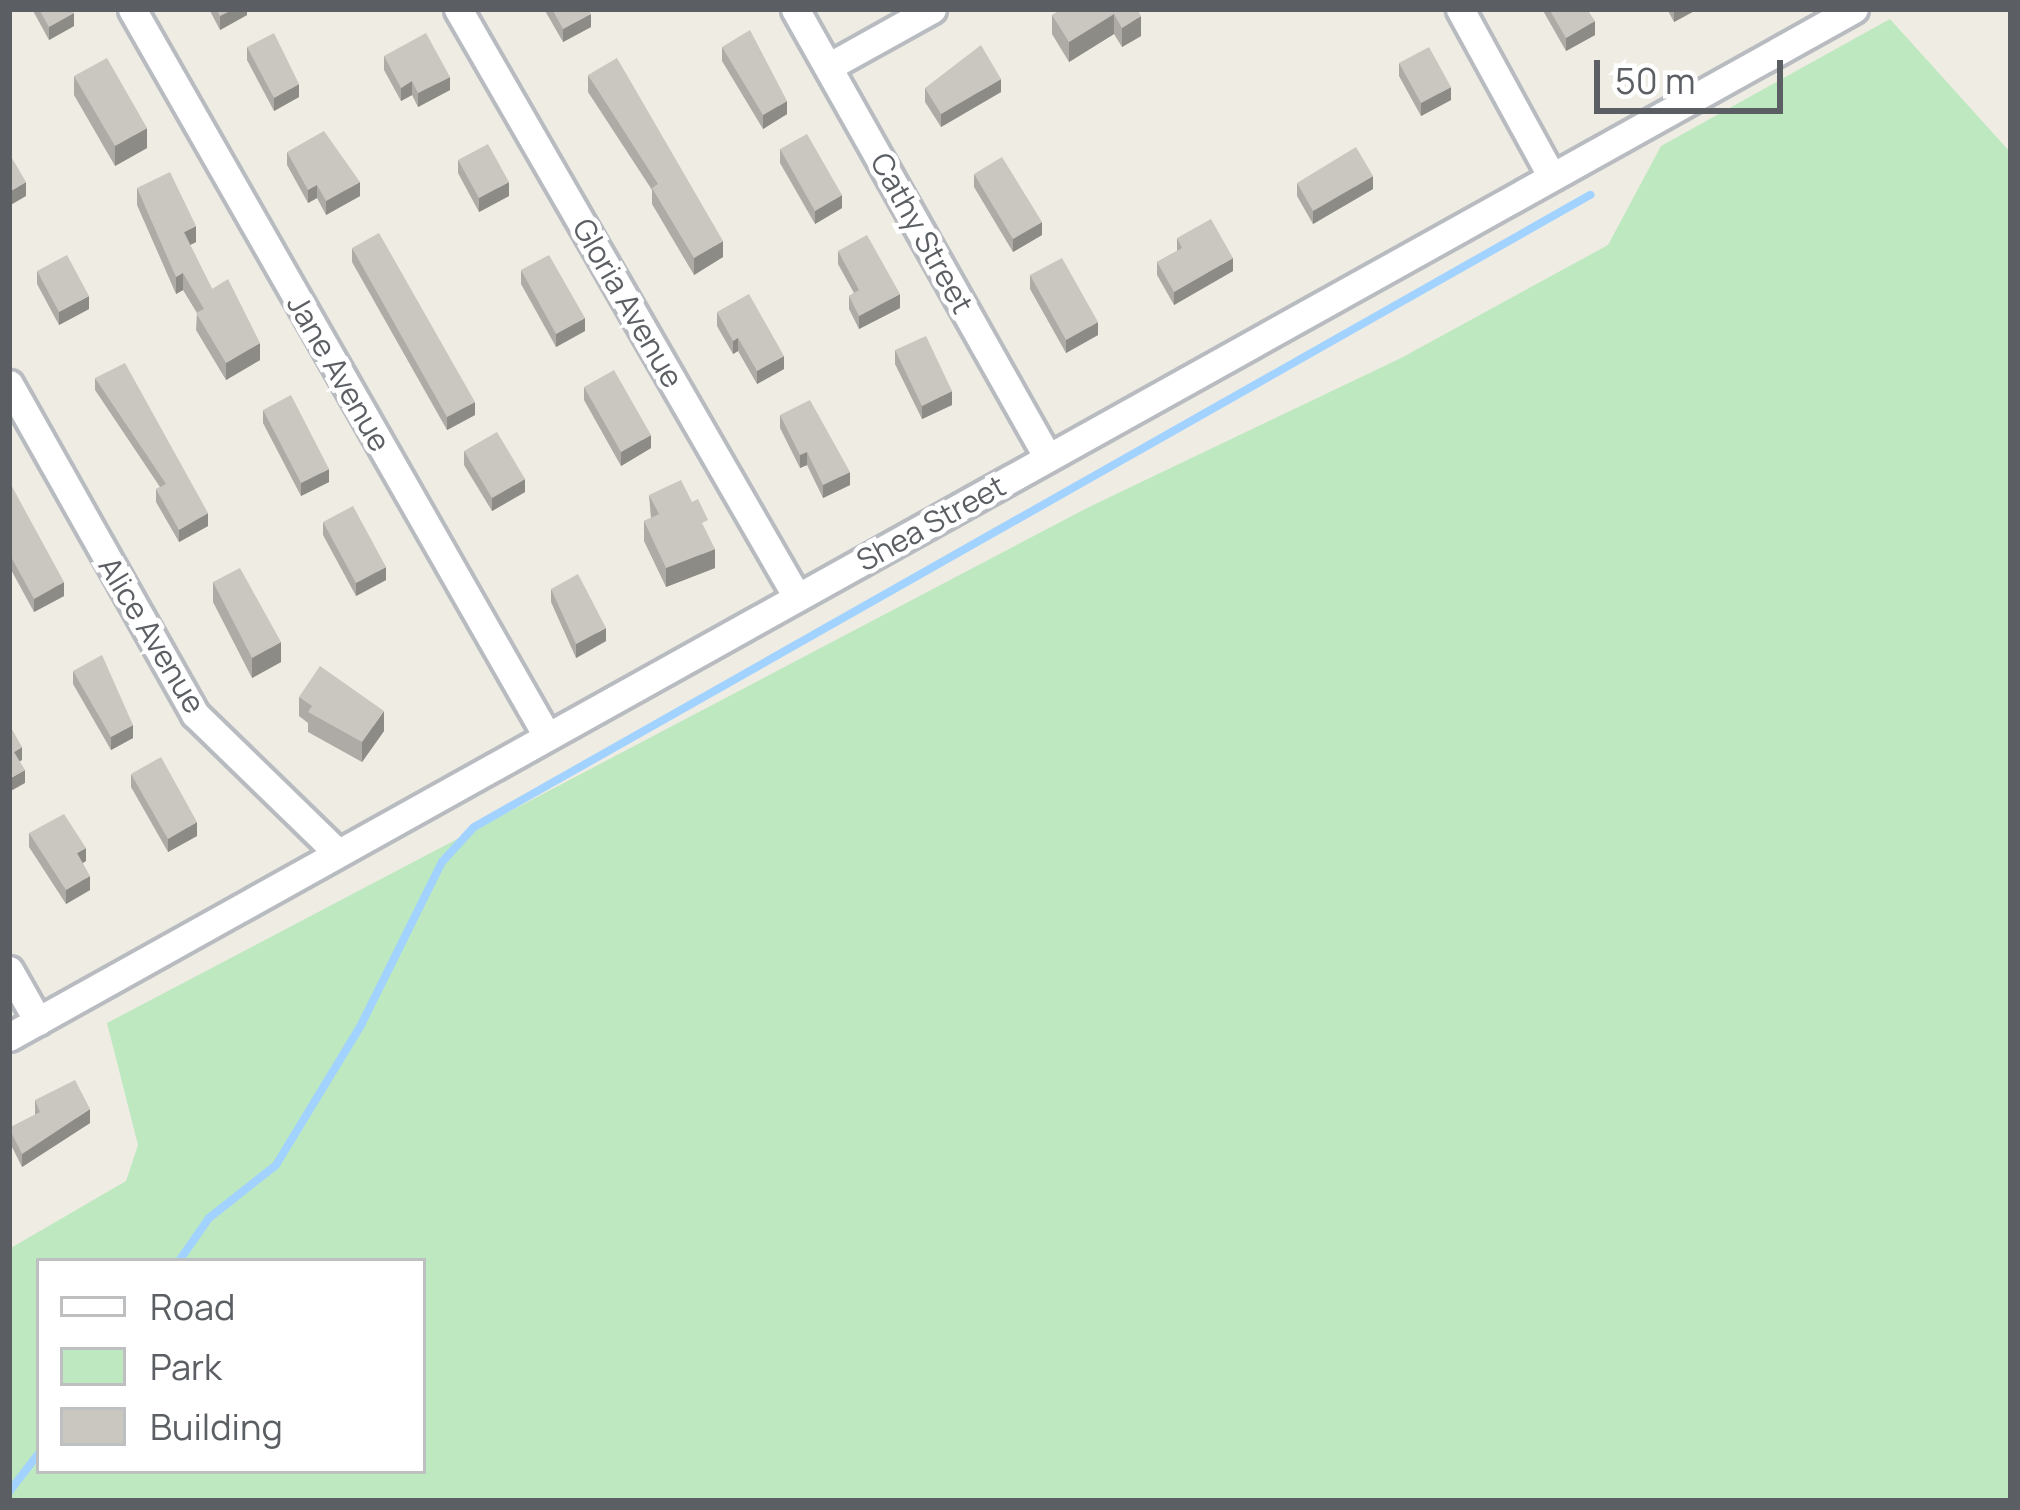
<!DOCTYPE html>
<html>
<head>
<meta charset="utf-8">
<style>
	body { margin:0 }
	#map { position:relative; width:2020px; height:1510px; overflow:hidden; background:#efede3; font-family:Manrope,sans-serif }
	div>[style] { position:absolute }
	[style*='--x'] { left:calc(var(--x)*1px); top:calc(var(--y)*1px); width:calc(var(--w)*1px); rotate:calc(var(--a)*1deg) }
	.green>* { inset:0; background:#bee8c0 }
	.stream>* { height:8px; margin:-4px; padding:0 4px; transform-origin:4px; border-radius:4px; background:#a2d2ff }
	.roads { filter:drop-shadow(3px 0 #b8bbc0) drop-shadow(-3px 0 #b8bbc0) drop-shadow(0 3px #b8bbc0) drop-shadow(0 -3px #b8bbc0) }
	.minor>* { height:27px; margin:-13.5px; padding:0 13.5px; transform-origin:13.5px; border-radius:13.5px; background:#fff }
	.wall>* { inset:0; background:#aeaaa5 }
	.shaded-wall>* { inset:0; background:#8d8b86 }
	.building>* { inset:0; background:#cac6c0 }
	span { translate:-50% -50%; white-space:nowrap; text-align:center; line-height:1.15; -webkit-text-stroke:9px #fff; paint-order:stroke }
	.street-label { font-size:30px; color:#5b5f64 }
	.frame { position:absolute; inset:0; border:12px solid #5b5f64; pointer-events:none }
	.legend { position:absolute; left:36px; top:1258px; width:390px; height:216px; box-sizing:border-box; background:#fff; border:3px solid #bdbfc1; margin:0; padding:15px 21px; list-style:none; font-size:36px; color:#5b5f64 }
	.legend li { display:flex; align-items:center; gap:24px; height:60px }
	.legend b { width:60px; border:3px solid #bdbfc1 }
	.scale { position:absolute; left:1594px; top:60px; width:189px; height:54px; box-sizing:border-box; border:6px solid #5b5f64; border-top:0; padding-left:15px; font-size:36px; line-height:42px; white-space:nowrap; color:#5b5f64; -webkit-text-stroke:9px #fff; paint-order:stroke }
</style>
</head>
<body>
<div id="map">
	<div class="green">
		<div style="clip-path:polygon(evenodd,1890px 19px,2011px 153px,2011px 1501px,9px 1501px,9px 1249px,126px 1181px,138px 1145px,107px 1023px,1089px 507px,1401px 358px,1608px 245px,1661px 146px,1890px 19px,39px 1261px,423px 1261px,423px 1471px,39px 1471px,39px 1261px)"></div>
	</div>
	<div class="stream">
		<div style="--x:179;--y:1261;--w:52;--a:-55.1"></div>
		<div style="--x:209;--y:1218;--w:85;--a:-38.3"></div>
		<div style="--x:276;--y:1165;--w:164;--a:-58.7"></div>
		<div style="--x:361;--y:1025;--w:182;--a:-63.6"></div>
		<div style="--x:442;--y:862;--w:47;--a:-47.6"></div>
		<div style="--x:474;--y:827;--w:1283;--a:-29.52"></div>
		<div style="--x:9;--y:1492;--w:49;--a:-52.4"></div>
	</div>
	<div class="roads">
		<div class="minor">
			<div style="--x:132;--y:9;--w:837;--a:60.28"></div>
			<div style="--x:458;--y:9;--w:679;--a:60.04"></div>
			<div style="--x:795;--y:9;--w:515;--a:60.6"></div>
			<div style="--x:1460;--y:9;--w:189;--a:61.3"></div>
			<div style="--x:828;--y:67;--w:119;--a:-29.1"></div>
			<div style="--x:9;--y:384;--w:379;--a:60.6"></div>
			<div style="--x:195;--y:714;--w:198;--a:44.2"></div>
			<div style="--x:9;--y:970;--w:59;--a:60.4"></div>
			<div style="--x:9;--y:1037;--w:2112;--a:-29.13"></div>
		</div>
	</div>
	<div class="wall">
		<div style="clip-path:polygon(32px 9px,72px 9px,74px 26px,49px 40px)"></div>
		<div style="clip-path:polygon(209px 9px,247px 9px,247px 15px,220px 30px)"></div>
		<div style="clip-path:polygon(544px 9px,588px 9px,591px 27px,563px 42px)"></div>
		<div style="clip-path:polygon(1137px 9px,1141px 36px,1122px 47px,1114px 34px,1069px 62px,1052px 34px,1052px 15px)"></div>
		<div style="clip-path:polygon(1542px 9px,1587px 9px,1595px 35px,1566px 51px)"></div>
		<div style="clip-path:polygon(1667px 9px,1698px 9px,1674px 22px)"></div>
		<div style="clip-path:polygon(247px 47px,299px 97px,274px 111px,247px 60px)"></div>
		<div style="clip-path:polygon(722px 47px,787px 114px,763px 129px,722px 61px)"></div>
		<div style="clip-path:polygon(384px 56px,450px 90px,418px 107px,412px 95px,401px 101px,384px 70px)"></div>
		<div style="clip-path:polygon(1399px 63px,1451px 100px,1421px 116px,1399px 76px)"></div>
		<div style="clip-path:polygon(588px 75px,723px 257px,694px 275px,652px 204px,652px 190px,588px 92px)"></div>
		<div style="clip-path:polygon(74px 76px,147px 148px,115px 166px,74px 95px)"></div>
		<div style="clip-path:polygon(925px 88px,1001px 92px,941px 127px,925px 102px)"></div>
		<div style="clip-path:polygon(780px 149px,842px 208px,815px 224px,780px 163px)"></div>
		<div style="clip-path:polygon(287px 152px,360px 196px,326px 215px,317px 198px,308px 203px,287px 165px)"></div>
		<div style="clip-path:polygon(458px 160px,509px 196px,479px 212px,458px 173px)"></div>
		<div style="clip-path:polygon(974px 174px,1042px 235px,1013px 252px,974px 187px)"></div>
		<div style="clip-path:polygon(1297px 183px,1373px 189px,1313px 224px,1297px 196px)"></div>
		<div style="clip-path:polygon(137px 188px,196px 242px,190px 245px,212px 289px,260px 360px,226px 380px,196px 330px,197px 313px,183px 290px,176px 294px,137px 205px)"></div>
		<div style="clip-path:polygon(1177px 238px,1233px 271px,1174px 305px,1157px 275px,1157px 262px,1177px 251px)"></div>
		<div style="clip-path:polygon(352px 248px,475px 415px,447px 430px,352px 262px)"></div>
		<div style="clip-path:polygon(838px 251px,900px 308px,859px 329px,849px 309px,849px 296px,854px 293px,838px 264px)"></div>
		<div style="clip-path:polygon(521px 270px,585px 331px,556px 347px,521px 284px)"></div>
		<div style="clip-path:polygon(37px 271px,89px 309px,59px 325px,37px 284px)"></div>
		<div style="clip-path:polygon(1030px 275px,1098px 335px,1066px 353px,1030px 289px)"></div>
		<div style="clip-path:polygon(717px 312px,784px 369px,757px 384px,738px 351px,733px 354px,717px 326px)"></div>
		<div style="clip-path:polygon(895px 350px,952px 405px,922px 419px,895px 364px)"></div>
		<div style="clip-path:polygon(95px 378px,208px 526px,179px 542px,156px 502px,156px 489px,160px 487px,95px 390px)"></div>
		<div style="clip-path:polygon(584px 387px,651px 448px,621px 466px,584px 400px)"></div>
		<div style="clip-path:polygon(263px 410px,329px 482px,301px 496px,263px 423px)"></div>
		<div style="clip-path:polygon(780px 415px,850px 485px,823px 498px,807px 465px,800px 468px,780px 428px)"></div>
		<div style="clip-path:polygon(464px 451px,525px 492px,492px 511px,464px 465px)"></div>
		<div style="clip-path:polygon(9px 481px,64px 596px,34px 612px,9px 566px)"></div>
		<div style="clip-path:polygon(649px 495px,715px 568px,666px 587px,644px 541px,644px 521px,651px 518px)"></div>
		<div style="clip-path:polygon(323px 522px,386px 580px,356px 596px,323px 535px)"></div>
		<div style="clip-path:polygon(213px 582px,281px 662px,252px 678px,213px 602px)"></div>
		<div style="clip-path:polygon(551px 589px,606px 641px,576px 658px,551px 602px)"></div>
		<div style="clip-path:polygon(73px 671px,133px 738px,111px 750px,73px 684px)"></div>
		<div style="clip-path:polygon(299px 697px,384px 731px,362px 762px,308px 732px,308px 723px,299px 716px)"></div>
		<div style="clip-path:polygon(131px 774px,197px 836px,168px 852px,131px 787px)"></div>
		<div style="clip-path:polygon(29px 833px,86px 861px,83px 863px,90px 890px,66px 904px,29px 847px)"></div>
		<div style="clip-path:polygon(35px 1100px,90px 1123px,22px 1167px,9px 1141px,9px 1128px,35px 1115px)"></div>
	</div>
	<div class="shaded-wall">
		<div style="clip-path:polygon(234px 9px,247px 9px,247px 15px,220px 30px,220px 16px)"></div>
		<div style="clip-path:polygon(1674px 9px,1698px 9px,1674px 22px)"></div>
		<div style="clip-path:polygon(74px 13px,74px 26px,49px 40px,49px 27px)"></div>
		<div style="clip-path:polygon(591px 14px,591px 27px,563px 42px,563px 29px)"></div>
		<div style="clip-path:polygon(1114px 14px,1114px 34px,1069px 62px,1069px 42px)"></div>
		<div style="clip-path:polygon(1141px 16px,1141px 36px,1122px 47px,1122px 28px)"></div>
		<div style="clip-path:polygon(1595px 21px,1595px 35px,1566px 51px,1566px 38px)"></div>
		<div style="clip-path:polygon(450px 77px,450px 90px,418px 107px,418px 93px)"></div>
		<div style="clip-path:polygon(1001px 79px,1001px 92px,941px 127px,941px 114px)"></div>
		<div style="clip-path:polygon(412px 81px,412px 95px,401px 101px,401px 88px)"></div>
		<div style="clip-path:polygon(299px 84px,299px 97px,274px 111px,274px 98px)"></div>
		<div style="clip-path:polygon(1451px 87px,1451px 100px,1421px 116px,1421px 103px)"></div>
		<div style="clip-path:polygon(787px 101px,787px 114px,763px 129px,763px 115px)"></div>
		<div style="clip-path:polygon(147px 128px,147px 148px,115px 166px,115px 146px)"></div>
		<div style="clip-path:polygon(1373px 176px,1373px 189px,1313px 224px,1313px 211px)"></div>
		<div style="clip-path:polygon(26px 182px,26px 196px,9px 206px,9px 192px)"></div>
		<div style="clip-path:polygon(360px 182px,360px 196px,326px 215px,326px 201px)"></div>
		<div style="clip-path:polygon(509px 182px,509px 196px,479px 212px,479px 198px)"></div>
		<div style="clip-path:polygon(317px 185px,317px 198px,308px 203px,308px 190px)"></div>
		<div style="clip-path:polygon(842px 195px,842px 208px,815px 224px,815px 211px)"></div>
		<div style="clip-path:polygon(1042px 222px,1042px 235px,1013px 252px,1013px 239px)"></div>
		<div style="clip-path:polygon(196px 226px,196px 242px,184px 248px,184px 232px)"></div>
		<div style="clip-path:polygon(723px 241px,723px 257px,694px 275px,694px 258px)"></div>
		<div style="clip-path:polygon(1233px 258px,1233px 271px,1174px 305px,1174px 292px)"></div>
		<div style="clip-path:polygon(183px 273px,183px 290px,176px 294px,176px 277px)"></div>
		<div style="clip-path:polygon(900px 294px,900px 308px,859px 329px,859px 316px)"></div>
		<div style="clip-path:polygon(89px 296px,89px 309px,59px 325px,59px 312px)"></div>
		<div style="clip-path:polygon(585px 318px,585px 331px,556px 347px,556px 334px)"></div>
		<div style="clip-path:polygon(1098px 322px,1098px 335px,1066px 353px,1066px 340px)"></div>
		<div style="clip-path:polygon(738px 338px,738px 351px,733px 354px,733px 341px)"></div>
		<div style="clip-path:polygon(260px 343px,260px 360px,226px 380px,226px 363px)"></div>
		<div style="clip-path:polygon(784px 356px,784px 369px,757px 384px,757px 371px)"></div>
		<div style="clip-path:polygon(952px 391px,952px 405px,922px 419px,922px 406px)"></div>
		<div style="clip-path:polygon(475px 402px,475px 415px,447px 430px,447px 417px)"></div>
		<div style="clip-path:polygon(651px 435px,651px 448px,621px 466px,621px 452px)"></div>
		<div style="clip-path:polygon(807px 452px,807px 465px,800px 468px,800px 455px)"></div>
		<div style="clip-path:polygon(329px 469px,329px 482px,301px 496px,301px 483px)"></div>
		<div style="clip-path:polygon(850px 472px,850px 485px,823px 498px,823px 485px)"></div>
		<div style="clip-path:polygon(525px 479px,525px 492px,492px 511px,492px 498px)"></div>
		<div style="clip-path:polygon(208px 513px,208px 526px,179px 542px,179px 530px)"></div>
		<div style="clip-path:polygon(715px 549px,715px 568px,666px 587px,666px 568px)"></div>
		<div style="clip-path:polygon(386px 567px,386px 580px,356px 596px,356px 583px)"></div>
		<div style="clip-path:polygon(64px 582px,64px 596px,34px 612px,34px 599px)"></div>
		<div style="clip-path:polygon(606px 628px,606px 641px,576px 658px,576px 644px)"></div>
		<div style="clip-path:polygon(281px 642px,281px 662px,252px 678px,252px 658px)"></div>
		<div style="clip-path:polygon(384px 711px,384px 731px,362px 762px,362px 742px)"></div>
		<div style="clip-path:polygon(133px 725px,133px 738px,111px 750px,111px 737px)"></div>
		<div style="clip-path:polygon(22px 747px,22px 760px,14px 765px,14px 752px)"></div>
		<div style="clip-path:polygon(25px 770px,25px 783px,9px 792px,9px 779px)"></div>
		<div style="clip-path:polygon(197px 822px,197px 836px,168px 852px,168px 839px)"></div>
		<div style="clip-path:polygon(86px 848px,86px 861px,77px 866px,77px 853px)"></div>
		<div style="clip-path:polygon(90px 876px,90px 890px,66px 904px,66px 890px)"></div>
		<div style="clip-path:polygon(90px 1109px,90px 1123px,22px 1167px,22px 1154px)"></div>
	</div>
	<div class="building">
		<div style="clip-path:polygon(39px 9px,72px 9px,74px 13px,49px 27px)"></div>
		<div style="clip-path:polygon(216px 9px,234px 9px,220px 16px)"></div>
		<div style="clip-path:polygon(552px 9px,588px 9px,591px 14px,563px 29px)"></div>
		<div style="clip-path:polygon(1061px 9px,1137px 9px,1141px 16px,1122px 28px,1114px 14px,1069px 42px,1052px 15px)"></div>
		<div style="clip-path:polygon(1549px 9px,1587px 9px,1595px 21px,1566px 38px)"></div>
		<div style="clip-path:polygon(750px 30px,787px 101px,763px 115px,722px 47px)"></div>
		<div style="clip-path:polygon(274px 33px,299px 84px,274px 98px,247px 47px)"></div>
		<div style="clip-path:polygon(426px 33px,450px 77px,418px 93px,412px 81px,401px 88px,384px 56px)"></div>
		<div style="clip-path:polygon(981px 45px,1001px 79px,941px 114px,925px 88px)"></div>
		<div style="clip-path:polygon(1429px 47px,1451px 87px,1421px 103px,1399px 63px)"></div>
		<div style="clip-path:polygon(107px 58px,147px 128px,115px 146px,74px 76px)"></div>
		<div style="clip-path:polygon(617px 58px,723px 241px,694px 258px,652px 188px,658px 184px,588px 75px)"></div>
		<div style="clip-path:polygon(324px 131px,360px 182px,326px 201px,317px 185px,308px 190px,287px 152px)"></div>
		<div style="clip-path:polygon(807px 134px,842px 195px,815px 211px,780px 149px)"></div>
		<div style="clip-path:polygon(488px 144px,509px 182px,479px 198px,458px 160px)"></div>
		<div style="clip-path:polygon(1356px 147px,1373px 176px,1313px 211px,1297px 183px)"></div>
		<div style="clip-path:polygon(9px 153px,26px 182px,9px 192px)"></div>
		<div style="clip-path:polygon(1002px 157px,1042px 222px,1013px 239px,974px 174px)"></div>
		<div style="clip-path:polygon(170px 172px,196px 226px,184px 232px,212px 289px,228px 279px,260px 343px,226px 363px,196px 313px,204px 309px,183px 273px,176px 277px,137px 188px)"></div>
		<div style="clip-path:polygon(1211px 219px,1233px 258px,1174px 292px,1157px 262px,1182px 248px,1177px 238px)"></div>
		<div style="clip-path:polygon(379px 233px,475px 402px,447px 417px,352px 248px)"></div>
		<div style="clip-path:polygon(867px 235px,900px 294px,859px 316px,849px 296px,859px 290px,838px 251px)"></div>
		<div style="clip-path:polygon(67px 255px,89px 296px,59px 312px,37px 271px)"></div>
		<div style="clip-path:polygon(549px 255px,585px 318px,556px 334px,521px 270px)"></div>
		<div style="clip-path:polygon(1062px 258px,1098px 322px,1066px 340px,1030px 275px)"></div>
		<div style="clip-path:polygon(749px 294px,784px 356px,757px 371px,738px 338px,733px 341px,717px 312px)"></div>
		<div style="clip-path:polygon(926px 336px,952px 391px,922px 406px,895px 350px)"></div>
		<div style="clip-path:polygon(125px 363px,208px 513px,179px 530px,156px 489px,166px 484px,95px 378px)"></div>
		<div style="clip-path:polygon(614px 370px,651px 435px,621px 452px,584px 387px)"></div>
		<div style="clip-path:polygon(291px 395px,329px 469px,301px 483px,263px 410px)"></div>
		<div style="clip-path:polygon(810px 400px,850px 472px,823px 485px,807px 452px,800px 455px,780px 415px)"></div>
		<div style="clip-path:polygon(497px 432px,525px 479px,492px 498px,464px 451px)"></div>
		<div style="clip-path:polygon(681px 480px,692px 502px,698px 499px,708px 520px,702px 523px,715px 549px,666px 568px,644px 521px,659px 514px,649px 495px)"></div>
		<div style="clip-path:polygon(9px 481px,64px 582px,34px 599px,9px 553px)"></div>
		<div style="clip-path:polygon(353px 506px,386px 567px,356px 583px,323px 522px)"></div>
		<div style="clip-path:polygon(240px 568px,281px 642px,252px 658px,213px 582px)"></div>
		<div style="clip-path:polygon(578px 574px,606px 628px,576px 644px,551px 589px)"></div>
		<div style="clip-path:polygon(102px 655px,133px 725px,111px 737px,73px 671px)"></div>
		<div style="clip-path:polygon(320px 666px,384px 711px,362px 742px,308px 712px,312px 706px,299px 697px)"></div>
		<div style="clip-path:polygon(9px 724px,22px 747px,14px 752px,25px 770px,9px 779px)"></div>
		<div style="clip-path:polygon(161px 757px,197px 822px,168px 839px,131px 774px)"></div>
		<div style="clip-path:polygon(64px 814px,86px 848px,77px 853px,90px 876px,66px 890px,29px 833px)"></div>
		<div style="clip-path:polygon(75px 1080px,90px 1109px,22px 1154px,9px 1128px,40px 1112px,35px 1100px)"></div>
	</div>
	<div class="street-label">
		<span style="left:922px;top:233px;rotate:61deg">Cathy Street</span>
		<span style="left:628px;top:303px;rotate:60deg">Gloria Avenue</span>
		<span style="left:339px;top:373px;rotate:60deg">Jane Avenue</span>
		<span style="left:931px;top:523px;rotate:-29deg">Shea Street</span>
		<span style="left:152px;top:635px;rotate:59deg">Alice Avenue</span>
	</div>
	<div class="frame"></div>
	<ul class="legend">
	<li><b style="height:15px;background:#fff"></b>Road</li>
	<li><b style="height:33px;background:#bee8c0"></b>Park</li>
	<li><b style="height:33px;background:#cac6c0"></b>Building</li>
	</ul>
	<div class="scale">50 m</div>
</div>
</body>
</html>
